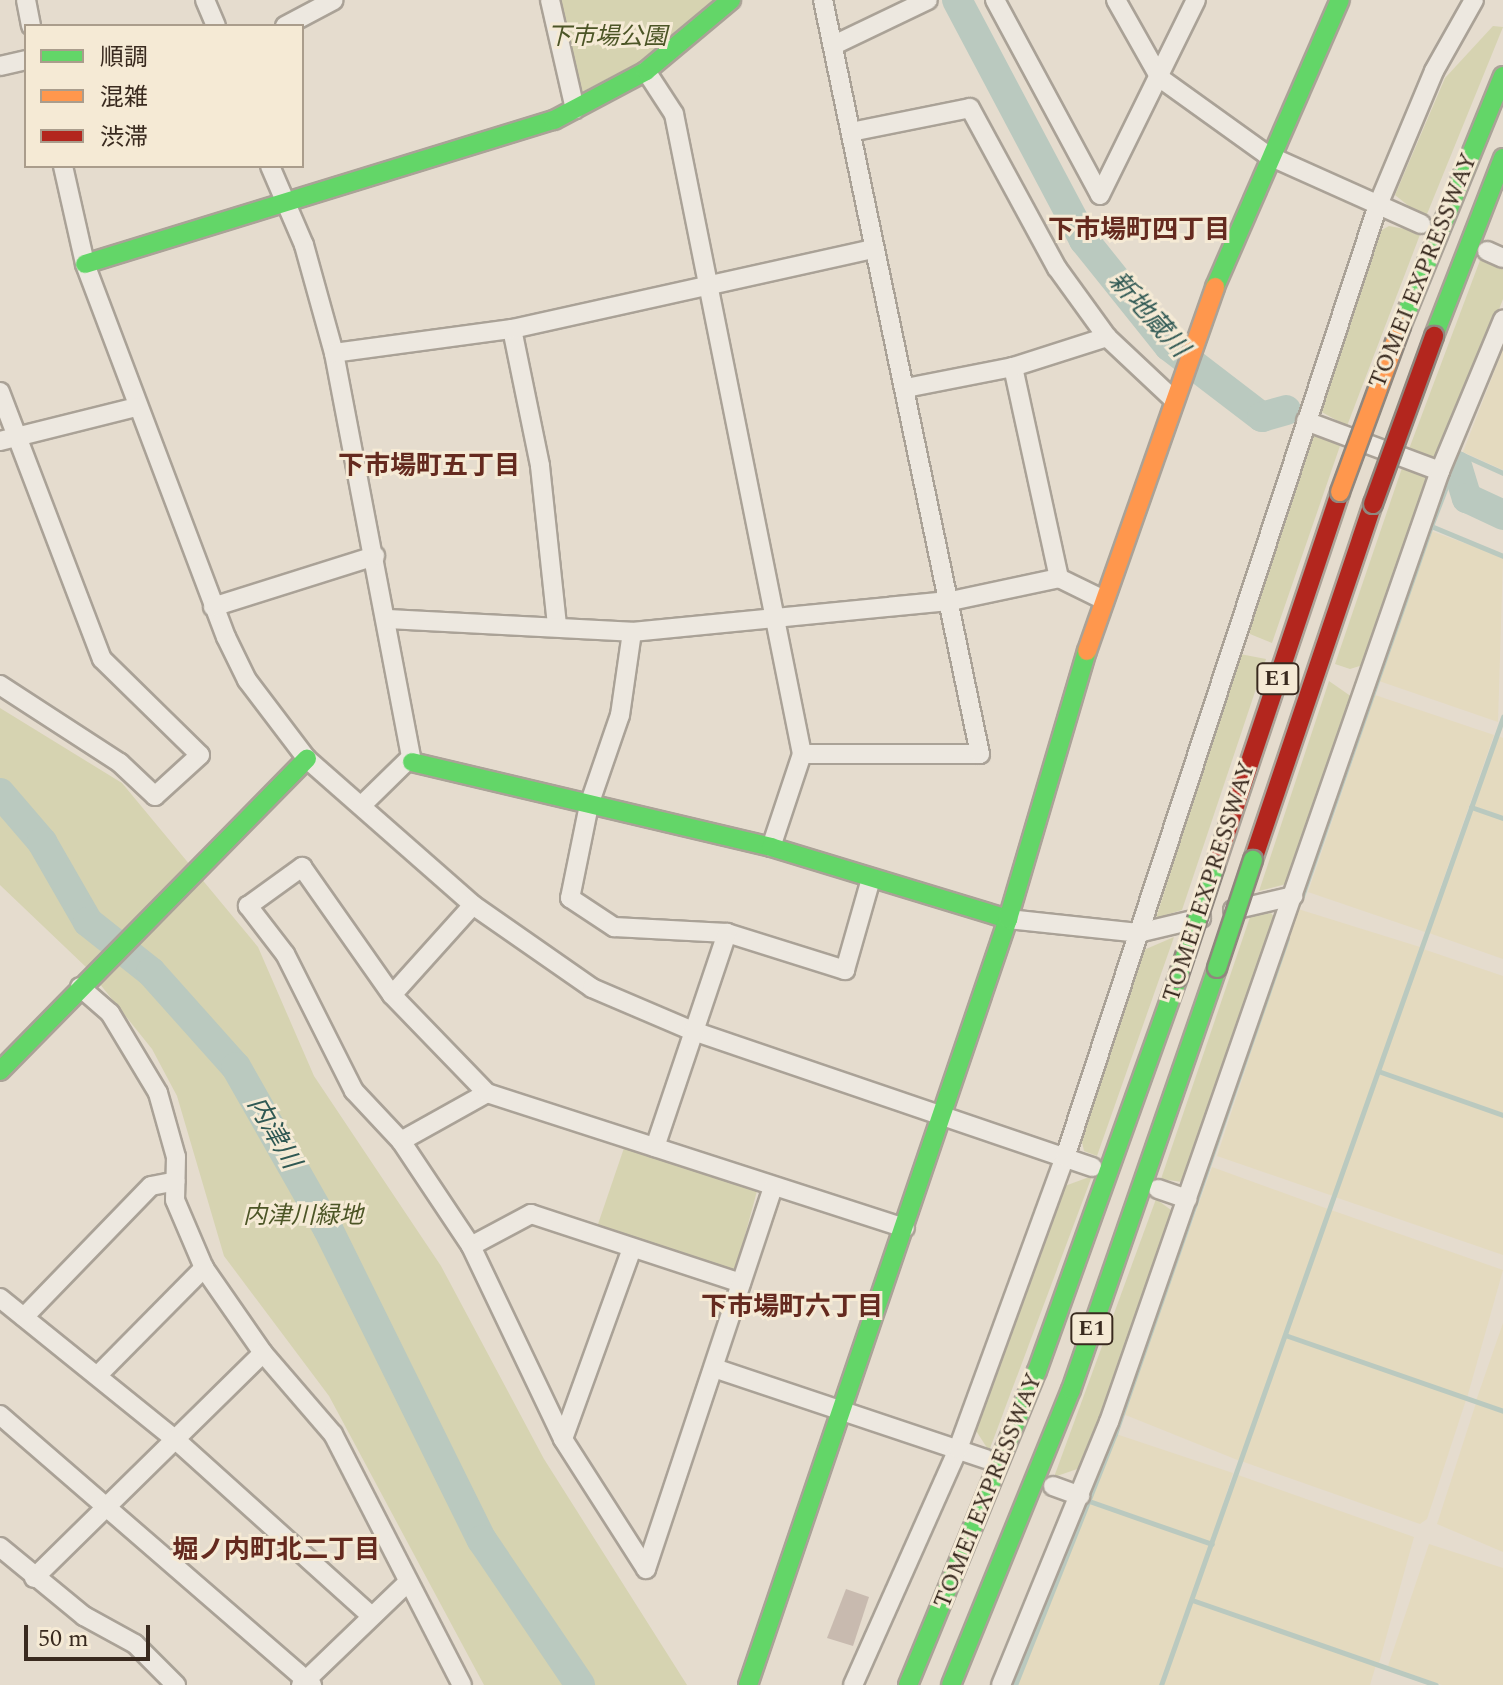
<!DOCTYPE html>
<html>
<head>
<meta charset="utf-8">
<style>
	body { margin:0 }
	#map { position:relative; width:1503px; height:1685px; overflow:hidden; background:#e5dcce; font-family:Spectral,"Noto Sans JP",serif }
	div>[style] { position:absolute }
	[style*='--x'] { left:calc(var(--x)*1px); top:calc(var(--y)*1px); width:calc(var(--w)*1px); rotate:calc(var(--a)*1deg) }
	.farmland>* { inset:0; background:#e4dabf }
	.green>* { inset:0; background:#d6d3b1 }
	.stream>* { height:5px; margin:-2.5px; padding:0 2.5px; transform-origin:2.5px; border-radius:2.5px; background:#bac9bf }
	.river>* { height:30px; margin:-15px; padding:0 15px; transform-origin:15px; border-radius:15px; background:#bac9bf }
	.building>* { inset:0; background:#c8baaf }
	.roads { filter:drop-shadow(2px 0 #aaa297) drop-shadow(-2px 0 #aaa297) drop-shadow(0 2px #aaa297) drop-shadow(0 -2px #aaa297) }
	.street>* { height:18px; margin:-9px; padding:0 9px; transform-origin:9px; border-radius:9px; background:#ede8e0 }
	.fast>* { height:18px; margin:-9px; padding:0 9px; transform-origin:9px; border-radius:9px; background:#63d668 }
	.slow>* { height:18px; margin:-9px; padding:0 9px; transform-origin:9px; border-radius:9px; background:#ff974d }
	.jam>* { height:18px; margin:-9px; padding:0 9px; transform-origin:9px; border-radius:9px; background:#b3261e }
	.bridges { filter:drop-shadow(2px 0 #90877e) drop-shadow(-2px 0 #90877e) drop-shadow(0 2px #90877e) drop-shadow(0 -2px #90877e) }
	.fast-bridge>* { height:18px; margin:-9px; padding:0 9px; transform-origin:9px; border-radius:9px; background:#63d668 }
	.slow-bridge>* { height:18px; margin:-9px; padding:0 9px; transform-origin:9px; border-radius:9px; background:#ff974d }
	.jam-bridge>* { height:18px; margin:-9px; padding:0 9px; transform-origin:9px; border-radius:9px; background:#b3261e }
	span { translate:-50% -50%; white-space:nowrap; text-align:center; line-height:1.15; -webkit-text-stroke:6px #f5ead5; paint-order:stroke }
	.shield-label span { padding:2px 6px; background:#f5ead5; border:2px solid; border-radius:6px; -webkit-text-stroke-width:0 }
	.shield-label { font-size:22px; color:#392a1f; font-weight:700 }
	.park-label { font-size:24px; color:#4c5526; font-style:italic }
	.street-label { font-size:24px; color:#392a1f }
	.neighbourhood-label { font-size:26px; color:#652a1f; font-weight:700 }
	.water-label { font-size:26px; color:#2f5853; font-style:italic }
	.legend { position:absolute; left:24px; top:24px; width:280px; height:144px; box-sizing:border-box; background:#f5ead5; border:2px solid #aa9d8c; margin:0; padding:10px 14px; list-style:none; font-size:24px; color:#392a1f }
	.legend li { display:flex; align-items:center; gap:16px; height:40px }
	.legend b { width:40px; border:2px solid #aa9d8c }
	.scale { position:absolute; left:24px; top:1625px; width:126px; height:36px; box-sizing:border-box; border:4px solid #392a1f; border-top:0; padding-left:10px; font-size:24px; line-height:28px; white-space:nowrap; color:#392a1f; -webkit-text-stroke:6px #f5ead5; paint-order:stroke }
</style>
</head>
<body>
<div id="map">
	<div class="farmland">
		<div style="clip-path:polygon(1503px 349px,1503px 470px,1463px 452px)"></div>
		<div style="clip-path:polygon(1431px 531px,1503px 557px,1498px 722px,1379px 681px)"></div>
		<div style="clip-path:polygon(1375px 695px,1494px 735px,1425px 932px,1308px 892px)"></div>
		<div style="clip-path:polygon(1498px 736px,1503px 738px,1503px 816px,1474px 806px)"></div>
		<div style="clip-path:polygon(1473px 809px,1503px 820px,1503px 959px,1429px 933px)"></div>
		<div style="clip-path:polygon(1298px 909px,1420px 947px,1333px 1196px,1217px 1156px)"></div>
		<div style="clip-path:polygon(1423px 949px,1503px 976px,1503px 1113px,1380px 1070px)"></div>
		<div style="clip-path:polygon(1379px 1073px,1503px 1116px,1503px 1255px,1335px 1197px)"></div>
		<div style="clip-path:polygon(1212px 1167px,1328px 1209px,1240px 1461px,1123px 1414px)"></div>
		<div style="clip-path:polygon(1331px 1210px,1503px 1270px,1467px 1398px,1287px 1334px)"></div>
		<div style="clip-path:polygon(1503px 1323px,1503px 1411px,1476px 1401px)"></div>
		<div style="clip-path:polygon(1286px 1337px,1466px 1400px,1427px 1519px,1420px 1524px,1241px 1461px)"></div>
		<div style="clip-path:polygon(1476px 1403px,1503px 1413px,1503px 1552px,1437px 1524px)"></div>
		<div style="clip-path:polygon(1116px 1434px,1233px 1473px,1211px 1542px,1091px 1500px)"></div>
		<div style="clip-path:polygon(1238px 1475px,1414px 1537px,1379px 1663px,1193px 1599px)"></div>
		<div style="clip-path:polygon(1090px 1503px,1210px 1544px,1160px 1685px,1015px 1685px)"></div>
		<div style="clip-path:polygon(1429px 1544px,1503px 1568px,1503px 1685px,1442px 1685px,1388px 1666px)"></div>
		<div style="clip-path:polygon(1193px 1601px,1376px 1665px,1370px 1685px,1163px 1685px)"></div>
	</div>
	<div class="green">
		<div style="clip-path:polygon(560px 0,715px 0,641px 61px,580px 93px)"></div>
		<div style="clip-path:polygon(1493px 26px,1503px 27px,1425px 219px,1395px 195px,1445px 78px)"></div>
		<div style="clip-path:polygon(1389px 226px,1421px 232px,1347px 426px,1318px 410px,1380px 231px)"></div>
		<div style="clip-path:polygon(1482px 255px,1503px 267px,1503px 299px,1445px 451px,1433px 458px,1409px 449px)"></div>
		<div style="clip-path:polygon(1319px 434px,1341px 443px,1272px 643px,1250px 634px,1248px 624px,1309px 437px)"></div>
		<div style="clip-path:polygon(1403px 465px,1430px 474px,1363px 665px,1350px 669px,1335px 664px)"></div>
		<div style="clip-path:polygon(1240px 654px,1266px 659px,1182px 910px,1156px 918px)"></div>
		<div style="clip-path:polygon(1329px 681px,1352px 697px,1290px 883px,1259px 891px)"></div>
		<div style="clip-path:polygon(0 708px,122px 783px,258px 947px,314px 1076px,441px 1266px,544px 1459px,687px 1685px,484px 1685px,329px 1396px,224px 1256px,177px 1096px,152px 1049px,87px 968px,0 885px)"></div>
		<div style="clip-path:polygon(1271px 913px,1277px 921px,1192px 1174px,1182px 1182px,1161px 1179px,1250px 917px)"></div>
		<div style="clip-path:polygon(1174px 937px,1097px 1156px,1084px 1151px,1080px 1133px,1139px 952px)"></div>
		<div style="clip-path:polygon(624px 1148px,757px 1191px,734px 1276px,596px 1230px)"></div>
		<div style="clip-path:polygon(1092px 1176px,989px 1451px,973px 1426px,1062px 1187px)"></div>
		<div style="clip-path:polygon(1156px 1199px,1171px 1210px,1174px 1224px,1086px 1466px,1054px 1477px)"></div>
	</div>
	<div class="stream">
		<div style="--x:1503;--y:473;--w:48;--a:-155.6"></div>
		<div style="--x:1459;--y:453;--w:78;--a:111"></div>
		<div style="--x:1431;--y:526;--w:78;--a:22.6"></div>
		<div style="--x:1471;--y:807;--w:34;--a:19"></div>
		<div style="--x:1301;--y:899;--w:395;--a:-70.8"></div>
		<div style="--x:1378;--y:1071;--w:133;--a:19.4"></div>
		<div style="--x:1285;--y:1335;--w:231;--a:19.2"></div>
		<div style="--x:1089;--y:1501;--w:130;--a:19.3"></div>
		<div style="--x:1192;--y:1600;--w:258;--a:19.2"></div>
		<div style="--x:1015;--y:1685;--w:270;--a:-68.3"></div>
		<div style="--x:1115;--y:1434;--w:525;--a:-70.87"></div>
		<div style="--x:1161;--y:1685;--w:1027;--a:-70.54"></div>
	</div>
	<div class="river">
		<div style="--x:957;--y:0;--w:272;--a:62.1"></div>
		<div style="--x:1084;--y:240;--w:136;--a:51.3"></div>
		<div style="--x:1169;--y:346;--w:117;--a:37.4"></div>
		<div style="--x:1262;--y:417;--w:25;--a:-16"></div>
		<div style="--x:1457;--y:466;--w:34;--a:73"></div>
		<div style="--x:1467;--y:498;--w:40;--a:25"></div>
		<div style="--x:0;--y:793;--w:65;--a:49.4"></div>
		<div style="--x:42;--y:842;--w:92;--a:60.1"></div>
		<div style="--x:88;--y:922;--w:80;--a:38.4"></div>
		<div style="--x:151;--y:972;--w:127;--a:48.2"></div>
		<div style="--x:236;--y:1067;--w:186;--a:60.4"></div>
		<div style="--x:328;--y:1229;--w:347;--a:63.7"></div>
		<div style="--x:482;--y:1540;--w:175;--a:55.9"></div>
	</div>
	<div class="building">
		<div style="clip-path:polygon(846px 1589px,869px 1597px,853px 1646px,827px 1638px)"></div>
	</div>
	<div class="roads">
		<div class="street">
			<div style="--x:26;--y:0;--w:26;--a:79"></div>
			<div style="--x:205;--y:0;--w:28;--a:67"></div>
			<div style="--x:550;--y:0;--w:112;--a:77.1"></div>
			<div style="--x:995;--y:0;--w:221;--a:61.7"></div>
			<div style="--x:1116;--y:0;--w:90;--a:60.6"></div>
			<div style="--x:1160;--y:78;--w:132;--a:35.7"></div>
			<div style="--x:1267;--y:155;--w:169;--a:24.1"></div>
			<div style="--x:285;--y:26;--w:55;--a:-28"></div>
			<div style="--x:834;--y:45;--w:104;--a:-25.6"></div>
			<div style="--x:0;--y:66;--w:27;--a:-13"></div>
			<div style="--x:646;--y:71;--w:51;--a:56.9"></div>
			<div style="--x:674;--y:114;--w:653;--a:78.69"></div>
			<div style="--x:802;--y:754;--w:98;--a:108.4"></div>
			<div style="--x:851;--y:132;--w:121;--a:-11.4"></div>
			<div style="--x:970;--y:108;--w:182;--a:61.5"></div>
			<div style="--x:1057;--y:268;--w:85;--a:54.1"></div>
			<div style="--x:1107;--y:337;--w:92;--a:43.2"></div>
			<div style="--x:63;--y:166;--w:100;--a:77.3"></div>
			<div style="--x:85;--y:264;--w:399;--a:69.3"></div>
			<div style="--x:226;--y:637;--w:48;--a:64"></div>
			<div style="--x:247;--y:680;--w:99;--a:52.8"></div>
			<div style="--x:307;--y:759;--w:221;--a:41.3"></div>
			<div style="--x:473;--y:905;--w:145;--a:34.9"></div>
			<div style="--x:592;--y:988;--w:110;--a:23.1"></div>
			<div style="--x:693;--y:1031;--w:422;--a:18.8"></div>
			<div style="--x:270;--y:166;--w:86;--a:66.7"></div>
			<div style="--x:304;--y:245;--w:112;--a:74.5"></div>
			<div style="--x:334;--y:353;--w:416;--a:79.2"></div>
			<div style="--x:1100;--y:195;--w:217;--a:-63.8"></div>
			<div style="--x:1487;--y:251;--w:17;--a:24"></div>
			<div style="--x:512;--y:329;--w:140;--a:78.4"></div>
			<div style="--x:540;--y:466;--w:160;--a:83.9"></div>
			<div style="--x:334;--y:353;--w:180;--a:-7.7"></div>
			<div style="--x:512;--y:329;--w:371;--a:-12.5"></div>
			<div style="--x:1013;--y:367;--w:216;--a:77.7"></div>
			<div style="--x:906;--y:388;--w:109;--a:-11.1"></div>
			<div style="--x:1013;--y:367;--w:99;--a:-17.7"></div>
			<div style="--x:0;--y:392;--w:286;--a:69.1"></div>
			<div style="--x:102;--y:659;--w:137;--a:44.4"></div>
			<div style="--x:200;--y:755;--w:61;--a:137.7"></div>
			<div style="--x:155;--y:796;--w:48;--a:-136.7"></div>
			<div style="--x:120;--y:763;--w:143;--a:-147"></div>
			<div style="--x:1306;--y:421;--w:143;--a:20.5"></div>
			<div style="--x:0;--y:441;--w:140;--a:-14"></div>
			<div style="--x:213;--y:607;--w:170;--a:-17.5"></div>
			<div style="--x:388;--y:619;--w:244;--a:3"></div>
			<div style="--x:632;--y:632;--w:321;--a:-5.6"></div>
			<div style="--x:951;--y:601;--w:110;--a:-12"></div>
			<div style="--x:1059;--y:578;--w:48;--a:26"></div>
			<div style="--x:632;--y:632;--w:84;--a:98.2"></div>
			<div style="--x:620;--y:715;--w:95;--a:109"></div>
			<div style="--x:589;--y:805;--w:95;--a:101.5"></div>
			<div style="--x:570;--y:898;--w:53;--a:33.4"></div>
			<div style="--x:614;--y:927;--w:113;--a:3"></div>
			<div style="--x:727;--y:933;--w:124;--a:17.4"></div>
			<div style="--x:845;--y:970;--w:95;--a:-74.1"></div>
			<div style="--x:802;--y:754;--w:178;--a:0"></div>
			<div style="--x:980;--y:754;--w:770;--a:-101.76"></div>
			<div style="--x:362;--y:805;--w:66;--a:-44.4"></div>
			<div style="--x:1233;--y:910;--w:62;--a:-13.1"></div>
			<div style="--x:1008;--y:919;--w:131;--a:6.1"></div>
			<div style="--x:1138;--y:933;--w:65;--a:-13.4"></div>
			<div style="--x:80;--y:987;--w:40;--a:41"></div>
			<div style="--x:110;--y:1013;--w:93;--a:59"></div>
			<div style="--x:158;--y:1093;--w:66;--a:74.3"></div>
			<div style="--x:176;--y:1157;--w:43;--a:91.3"></div>
			<div style="--x:175;--y:1200;--w:74;--a:66.9"></div>
			<div style="--x:204;--y:1268;--w:103;--a:55.2"></div>
			<div style="--x:263;--y:1353;--w:107;--a:49.2"></div>
			<div style="--x:333;--y:1434;--w:282;--a:62.8"></div>
			<div style="--x:392;--y:995;--w:121;--a:-48"></div>
			<div style="--x:401;--y:1141;--w:98;--a:-29.2"></div>
			<div style="--x:655;--y:1147;--w:226;--a:-71.4"></div>
			<div style="--x:1158;--y:1189;--w:31;--a:19"></div>
			<div style="--x:471;--y:1246;--w:68;--a:-28.1"></div>
			<div style="--x:531;--y:1214;--w:221;--a:18.2"></div>
			<div style="--x:0;--y:1298;--w:226;--a:38.9"></div>
			<div style="--x:176;--y:1440;--w:260;--a:42"></div>
			<div style="--x:24;--y:1317;--w:182;--a:-45.9"></div>
			<div style="--x:151;--y:1186;--w:25;--a:-11"></div>
			<div style="--x:714;--y:1368;--w:287;--a:18.5"></div>
			<div style="--x:98;--y:1375;--w:151;--a:-45.3"></div>
			<div style="--x:0;--y:1415;--w:413;--a:40.9"></div>
			<div style="--x:563;--y:1439;--w:203;--a:-70.1"></div>
			<div style="--x:1053;--y:1486;--w:29;--a:20"></div>
			<div style="--x:0;--y:1547;--w:109;--a:39.4"></div>
			<div style="--x:84;--y:1616;--w:58;--a:28.8"></div>
			<div style="--x:135;--y:1644;--w:58;--a:45"></div>
			<div style="--x:646;--y:1569;--w:154;--a:-122.6"></div>
			<div style="--x:563;--y:1439;--w:214;--a:-115.5"></div>
			<div style="--x:471;--y:1246;--w:126;--a:-123.7"></div>
			<div style="--x:401;--y:1141;--w:69;--a:-133.2"></div>
			<div style="--x:354;--y:1091;--w:153;--a:-116.7"></div>
			<div style="--x:285;--y:954;--w:61;--a:-127.6"></div>
			<div style="--x:248;--y:906;--w:67;--a:-35.8"></div>
			<div style="--x:302;--y:867;--w:156;--a:54.9"></div>
			<div style="--x:392;--y:995;--w:136;--a:45.9"></div>
			<div style="--x:487;--y:1093;--w:439;--a:17.9"></div>
			<div style="--x:646;--y:1569;--w:403;--a:-71.6"></div>
			<div style="--x:34;--y:1578;--w:321;--a:-44.5"></div>
			<div style="--x:301;--y:1685;--w:149;--a:-43.9"></div>
			<div style="--x:853;--y:1685;--w:258;--a:-66"></div>
			<div style="--x:958;--y:1449;--w:311;--a:-69.9"></div>
			<div style="--x:1065;--y:1157;--w:1002;--a:-71.8"></div>
			<div style="--x:1378;--y:205;--w:145;--a:-67.3"></div>
			<div style="--x:1434;--y:71;--w:81;--a:-60.6"></div>
			<div style="--x:1001;--y:1685;--w:284;--a:-67.7"></div>
			<div style="--x:1109;--y:1422;--w:1007;--a:-70.81"></div>
			<div style="--x:1440;--y:471;--w:164;--a:-67.4"></div>
		</div>
		<div class="fast">
			<div style="--x:85;--y:264;--w:491;--a:-17.1"></div>
			<div style="--x:554;--y:120;--w:104;--a:-28"></div>
			<div style="--x:646;--y:71;--w:111;--a:-39.9"></div>
			<div style="--x:1215;--y:287;--w:313;--a:-66.5"></div>
			<div style="--x:1401;--y:326;--w:270;--a:-67.8"></div>
			<div style="--x:1434;--y:336;--w:191;--a:-68.8"></div>
			<div style="--x:412;--y:762;--w:369;--a:13.3"></div>
			<div style="--x:771;--y:847;--w:248;--a:16.9"></div>
			<div style="--x:0;--y:1071;--w:438;--a:-45.5"></div>
			<div style="--x:748;--y:1685;--w:809;--a:-71.25"></div>
			<div style="--x:1008;--y:919;--w:279;--a:-73.6"></div>
			<div style="--x:908;--y:1685;--w:339;--a:-67.7"></div>
			<div style="--x:1037;--y:1371;--w:418;--a:-70.3"></div>
			<div style="--x:951;--y:1685;--w:318;--a:-67.9"></div>
			<div style="--x:1071;--y:1390;--w:447;--a:-70.9"></div>
		</div>
		<div class="slow">
			<div style="--x:1087;--y:651;--w:386;--a:-70.6"></div>
		</div>
		<div class="jam">
			<div style="--x:1253;--y:860;--w:376;--a:-71.4"></div>
			<div style="--x:1215;--y:866;--w:394;--a:-71.5"></div>
		</div>
	</div>
	<div class="bridges">
		<div class="fast-bridge">
			<div style="--x:1217;--y:968;--w:114;--a:-71.6"></div>
			<div style="--x:1178;--y:977;--w:117;--a:-71.6"></div>
		</div>
		<div class="slow-bridge">
			<div style="--x:1340;--y:492;--w:177;--a:-69.8"></div>
		</div>
		<div class="jam-bridge">
			<div style="--x:1373;--y:504;--w:179;--a:-70"></div>
		</div>
	</div>
	<div class="shield-label">
		<span style="left:1278px;top:679px">E1</span>
		<span style="left:1092px;top:1329px">E1</span>
	</div>
	<div class="park-label">
		<span style="left:607px;top:38px">下市場公園</span>
		<span style="left:303px;top:1217px">内津川緑地</span>
	</div>
	<div class="street-label">
		<span style="left:1424px;top:271px;rotate:-68deg">TOMEI EXPRESSWAY</span>
		<span style="left:1210px;top:882px;rotate:-72deg">TOMEI EXPRESSWAY</span>
		<span style="left:989px;top:1491px;rotate:-68deg">TOMEI EXPRESSWAY</span>
	</div>
	<div class="neighbourhood-label">
		<span style="left:1139px;top:231px">下市場町四丁目</span>
		<span style="left:429px;top:467px">下市場町五丁目</span>
		<span style="left:792px;top:1308px">下市場町六丁目</span>
		<span style="left:276px;top:1551px">堀ノ内町北二丁目</span>
	</div>
	<div class="water-label">
		<span style="left:1148px;top:315px;rotate:48deg">新地蔵川</span>
		<span style="left:273px;top:1133px;rotate:60deg">内津川</span>
	</div>
	<ul class="legend">
	<li><b style="height:10px;background:#63d668"></b>順調</li>
	<li><b style="height:10px;background:#ff974d"></b>混雑</li>
	<li><b style="height:10px;background:#b3261e"></b>渋滞</li>
	</ul>
	<div class="scale">50 m</div>
</div>
</body>
</html>
